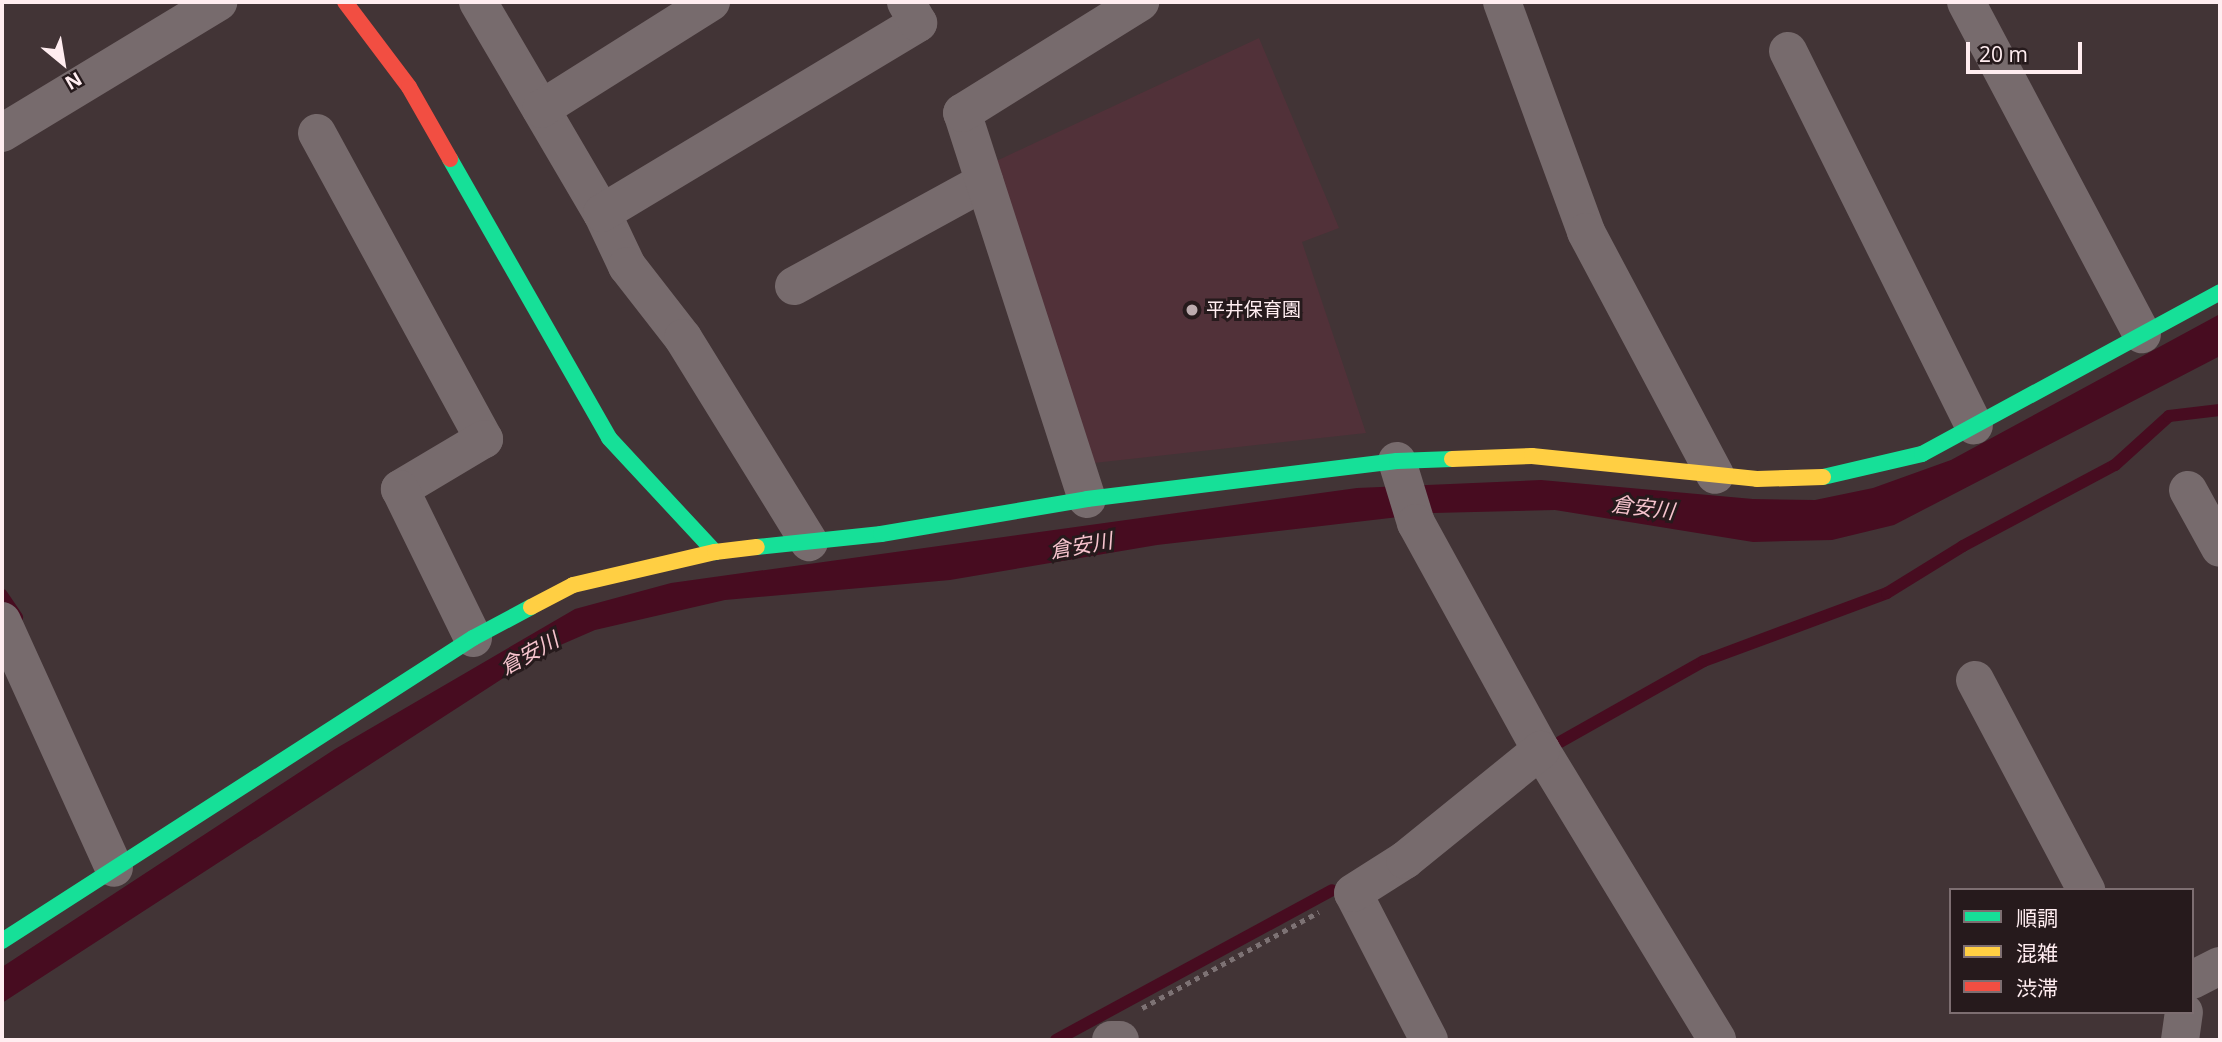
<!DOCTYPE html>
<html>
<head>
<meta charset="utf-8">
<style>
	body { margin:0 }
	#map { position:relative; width:2222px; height:1042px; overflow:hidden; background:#423436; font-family:"Open Sans","Noto Sans JP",sans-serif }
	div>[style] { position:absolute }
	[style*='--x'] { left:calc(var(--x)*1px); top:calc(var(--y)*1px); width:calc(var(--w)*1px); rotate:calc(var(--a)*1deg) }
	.built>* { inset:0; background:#513139 }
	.water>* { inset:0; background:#470c20 }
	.stream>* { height:12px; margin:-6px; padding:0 6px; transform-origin:6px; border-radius:6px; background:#470c20 }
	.path>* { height:4.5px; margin-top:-2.25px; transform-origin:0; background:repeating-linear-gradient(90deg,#7d7274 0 5px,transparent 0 10px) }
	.street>* { height:38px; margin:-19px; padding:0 19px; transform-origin:19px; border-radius:19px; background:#776b6d }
	.fast>* { height:16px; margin:-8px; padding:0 8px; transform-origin:8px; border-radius:8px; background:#16e098 }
	.slow>* { height:16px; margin:-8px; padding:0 8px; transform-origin:8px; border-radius:8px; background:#ffcf43 }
	.jam>* { height:16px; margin:-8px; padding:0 8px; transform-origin:8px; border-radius:8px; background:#f24e42 }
	.dots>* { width:19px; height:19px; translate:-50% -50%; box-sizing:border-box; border:4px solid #261a1c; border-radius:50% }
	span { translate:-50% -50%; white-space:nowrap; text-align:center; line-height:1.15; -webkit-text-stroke:6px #261a1c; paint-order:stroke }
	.poi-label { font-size:19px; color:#ffedf0 }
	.left { translate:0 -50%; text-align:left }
	.water-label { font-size:21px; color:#f7c4ce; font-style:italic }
	.frame { position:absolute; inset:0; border:4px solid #ffedf0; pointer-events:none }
	.legend { position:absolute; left:1949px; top:888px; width:245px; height:126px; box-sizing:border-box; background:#261a1c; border:2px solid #7d6e71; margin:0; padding:9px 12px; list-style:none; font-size:21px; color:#ffedf0 }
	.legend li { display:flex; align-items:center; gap:14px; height:35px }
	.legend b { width:35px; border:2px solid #7d6e71 }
	.north { position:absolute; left:28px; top:28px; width:70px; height:70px; -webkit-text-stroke:5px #261a1c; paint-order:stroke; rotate:150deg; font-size:19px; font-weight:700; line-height:28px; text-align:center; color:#ffedf0 }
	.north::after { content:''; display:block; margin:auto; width:24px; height:32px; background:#ffedf0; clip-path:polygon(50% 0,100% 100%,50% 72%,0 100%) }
	.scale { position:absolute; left:1966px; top:42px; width:116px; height:32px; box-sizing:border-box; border:4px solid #ffedf0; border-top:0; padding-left:9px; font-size:21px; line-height:24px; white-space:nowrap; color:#ffedf0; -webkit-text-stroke:5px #261a1c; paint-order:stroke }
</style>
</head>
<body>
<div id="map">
	<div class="built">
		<div style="clip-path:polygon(1259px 38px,1339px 228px,1302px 242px,1366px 433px,1094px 463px,992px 163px)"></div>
	</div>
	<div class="water">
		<div style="clip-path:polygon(2220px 314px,2220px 356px,1894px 525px,1832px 540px,1753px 542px,1555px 510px,1433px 513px,1157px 545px,950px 580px,725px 600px,595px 630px,542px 653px,2px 1003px,2px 967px,335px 749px,575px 609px,671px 583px,1357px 488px,1541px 480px,1753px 499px,1815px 500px,1873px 488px,1951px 460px)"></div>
	</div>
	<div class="stream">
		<div style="--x:2;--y:595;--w:27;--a:56"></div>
		<div style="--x:1560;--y:742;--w:165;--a:-29.4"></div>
		<div style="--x:1704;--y:661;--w:195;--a:-20.4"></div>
		<div style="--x:1887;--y:593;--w:89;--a:-31.7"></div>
		<div style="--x:1963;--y:546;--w:172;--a:-28.1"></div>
		<div style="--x:2115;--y:465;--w:73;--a:-42.2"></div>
		<div style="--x:2169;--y:416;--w:51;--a:-6.7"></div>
		<div style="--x:1056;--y:1040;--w:314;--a:-28.5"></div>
	</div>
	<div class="path">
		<div style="--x:1142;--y:1008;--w:201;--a:-28.5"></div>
	</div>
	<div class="street">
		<div style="--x:478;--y:2;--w:245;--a:59.6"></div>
		<div style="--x:602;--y:213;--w:59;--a:64.7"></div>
		<div style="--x:627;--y:266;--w:91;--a:52.1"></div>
		<div style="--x:683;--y:338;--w:240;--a:58.3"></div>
		<div style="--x:1502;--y:2;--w:245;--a:69.9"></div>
		<div style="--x:1586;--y:232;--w:275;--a:62"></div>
		<div style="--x:1966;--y:2;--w:376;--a:62.1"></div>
		<div style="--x:1788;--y:51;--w:418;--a:63.6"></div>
		<div style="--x:541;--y:109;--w:201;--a:-32.2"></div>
		<div style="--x:2;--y:133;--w:253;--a:-31.2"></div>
		<div style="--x:317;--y:133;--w:349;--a:61.4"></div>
		<div style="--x:484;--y:439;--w:98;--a:149.2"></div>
		<div style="--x:400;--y:489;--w:166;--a:63.9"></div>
		<div style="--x:602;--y:213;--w:369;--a:-31"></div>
		<div style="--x:918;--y:23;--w:24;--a:-120"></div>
		<div style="--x:794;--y:286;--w:217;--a:-28.7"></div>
		<div style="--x:1397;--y:461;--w:65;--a:73"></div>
		<div style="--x:1416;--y:523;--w:259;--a:61.2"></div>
		<div style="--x:1541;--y:750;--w:339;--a:58.7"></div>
		<div style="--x:2188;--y:490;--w:66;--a:61.1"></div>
		<div style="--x:1087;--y:499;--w:406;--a:-107.9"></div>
		<div style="--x:962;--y:113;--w:210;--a:-31.9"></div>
		<div style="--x:2;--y:621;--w:271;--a:65.6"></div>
		<div style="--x:1975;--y:680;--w:238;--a:62.1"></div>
		<div style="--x:2192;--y:980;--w:31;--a:-27"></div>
		<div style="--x:1111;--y:1040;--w:9;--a:0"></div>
		<div style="--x:1429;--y:1040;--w:165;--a:-117.3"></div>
		<div style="--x:1353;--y:893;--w:62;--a:-32.4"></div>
		<div style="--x:1405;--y:860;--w:175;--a:-39"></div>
		<div style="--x:2180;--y:1040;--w:28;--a:-82"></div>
	</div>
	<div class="fast">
		<div style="--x:450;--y:159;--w:321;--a:60.3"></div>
		<div style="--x:609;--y:438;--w:156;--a:47.1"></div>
		<div style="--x:1823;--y:477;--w:102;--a:-13.1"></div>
		<div style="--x:1922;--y:454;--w:339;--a:-28.5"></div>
		<div style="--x:757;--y:547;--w:125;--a:-6"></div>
		<div style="--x:881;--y:534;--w:209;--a:-9.6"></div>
		<div style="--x:1087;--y:499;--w:312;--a:-7"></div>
		<div style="--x:1397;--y:461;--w:55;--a:-2.1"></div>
		<div style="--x:2;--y:941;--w:560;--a:-32.75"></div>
		<div style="--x:473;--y:638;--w:66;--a:-28.1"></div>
	</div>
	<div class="slow">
		<div style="--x:1452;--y:459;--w:80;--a:-2.1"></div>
		<div style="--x:1532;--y:456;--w:226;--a:5.8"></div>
		<div style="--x:1757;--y:479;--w:66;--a:-1.7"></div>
		<div style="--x:531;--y:607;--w:47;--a:-27.6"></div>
		<div style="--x:573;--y:585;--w:146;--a:-13.1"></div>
		<div style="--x:715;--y:552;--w:42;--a:-6.8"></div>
	</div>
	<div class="jam">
		<div style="--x:345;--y:2;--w:106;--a:53"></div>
		<div style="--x:409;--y:87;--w:83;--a:60.3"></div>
	</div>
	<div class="dots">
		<div style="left:1192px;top:310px;background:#bdacaf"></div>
	</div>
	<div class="poi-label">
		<span class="left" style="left:1206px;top:310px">平井保育園</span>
	</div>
	<div class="water-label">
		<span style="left:1643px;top:507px;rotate:7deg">倉安川</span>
		<span style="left:1081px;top:545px;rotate:-10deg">倉安川</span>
		<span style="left:529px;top:653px;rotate:-29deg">倉安川</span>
	</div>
	<div class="frame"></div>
	<ul class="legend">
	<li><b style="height:9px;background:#16e098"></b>順調</li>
	<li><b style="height:9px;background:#ffcf43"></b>混雑</li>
	<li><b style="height:9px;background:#f24e42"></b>渋滞</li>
	</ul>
	<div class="north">N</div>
	<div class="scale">20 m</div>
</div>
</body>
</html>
